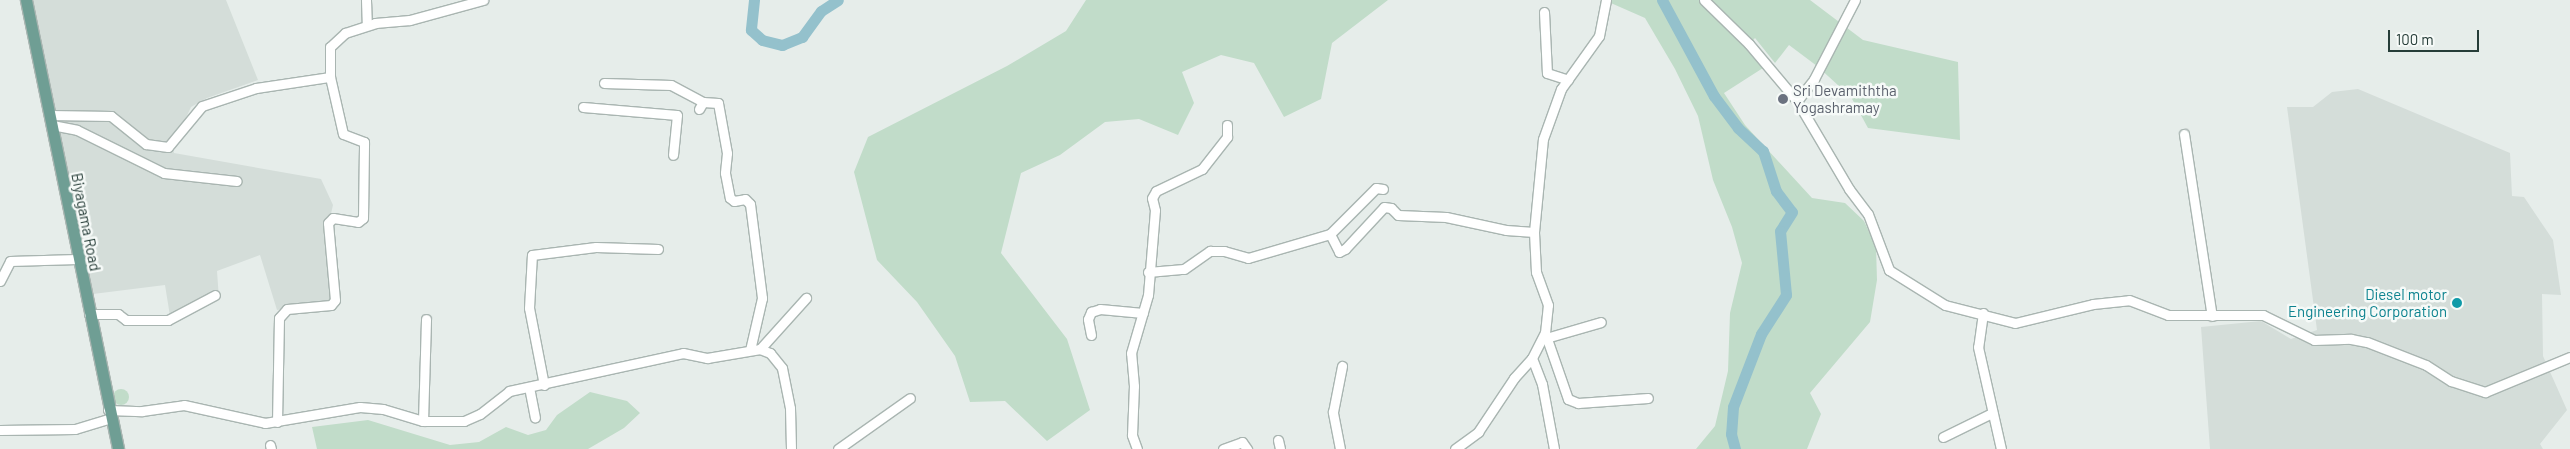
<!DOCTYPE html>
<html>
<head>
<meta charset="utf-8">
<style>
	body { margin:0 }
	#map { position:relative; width:2570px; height:449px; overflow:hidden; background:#e6edea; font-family:Barlow,sans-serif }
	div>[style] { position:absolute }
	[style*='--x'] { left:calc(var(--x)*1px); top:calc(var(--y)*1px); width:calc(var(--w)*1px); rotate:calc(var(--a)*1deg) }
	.built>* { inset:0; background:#d4ddd9 }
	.green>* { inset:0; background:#c1dcc9 }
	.round { border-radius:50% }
	.river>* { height:11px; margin:-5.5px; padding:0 5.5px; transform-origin:5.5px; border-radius:5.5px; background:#94c1cc }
	.roads { filter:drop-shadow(1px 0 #a9b5b1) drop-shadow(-1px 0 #a9b5b1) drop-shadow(0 1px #a9b5b1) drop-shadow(0 -1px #a9b5b1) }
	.minor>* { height:9px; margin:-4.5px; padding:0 4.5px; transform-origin:4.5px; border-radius:4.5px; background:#fff }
	.major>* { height:11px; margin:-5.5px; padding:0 5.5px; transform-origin:5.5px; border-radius:5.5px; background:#6f9e94 }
	.dots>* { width:14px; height:14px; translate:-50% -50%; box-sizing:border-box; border:2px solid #f6faf8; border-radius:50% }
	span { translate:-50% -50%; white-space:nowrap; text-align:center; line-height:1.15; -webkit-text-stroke:5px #f6faf8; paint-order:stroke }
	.worship-label { font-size:15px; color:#5b616d }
	.left { translate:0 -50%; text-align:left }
	.street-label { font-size:15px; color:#263d38 }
	.culture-label { font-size:15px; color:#0d838f }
	.right { translate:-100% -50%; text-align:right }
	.scale { position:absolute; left:2388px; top:30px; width:91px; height:22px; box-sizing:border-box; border:2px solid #263d38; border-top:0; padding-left:6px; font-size:15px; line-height:18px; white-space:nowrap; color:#263d38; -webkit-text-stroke:4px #f6faf8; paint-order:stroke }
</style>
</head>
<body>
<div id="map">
	<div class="built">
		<div style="clip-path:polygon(30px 0,226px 0,258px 80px,207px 98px,191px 107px,184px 122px,171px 136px,174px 153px,321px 179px,333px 205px,327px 231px,337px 307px,309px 304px,277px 310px,260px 255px,217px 271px,219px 299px,178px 315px,170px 316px,165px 285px,93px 294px)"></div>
		<div style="clip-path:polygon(2358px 89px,2510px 153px,2512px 196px,2524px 197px,2553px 240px,2561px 295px,2542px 294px,2543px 356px,2567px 410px,2540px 444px,2543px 449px,2210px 449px,2201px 327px,2261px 321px,2291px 339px,2317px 330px,2287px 107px,2313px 107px,2332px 92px)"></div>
	</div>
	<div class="green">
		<div style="clip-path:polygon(1086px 0,1388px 0,1332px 43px,1321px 99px,1284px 117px,1254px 63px,1221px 55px,1182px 72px,1194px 103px,1178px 135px,1139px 119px,1105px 122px,1060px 155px,1021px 173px,1001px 253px,1067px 339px,1090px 410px,1047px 441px,1005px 401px,970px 402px,955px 356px,917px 302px,877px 260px,854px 172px,868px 137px,1007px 66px,1066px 31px)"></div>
		<div style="clip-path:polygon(1604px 0,1810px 0,1863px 40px,1958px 62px,1960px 140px,1868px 128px,1851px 97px,1817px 66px,1789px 45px,1775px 63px,1755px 38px,1746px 48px,1763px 68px,1724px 93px,1745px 125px,1812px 198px,1845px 203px,1864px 221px,1876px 247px,1877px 280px,1870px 322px,1810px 393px,1821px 414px,1807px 449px,1696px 449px,1715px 426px,1728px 371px,1730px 313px,1742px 263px,1732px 227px,1713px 180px,1698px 116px,1675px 69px,1645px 18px)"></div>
		<div class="round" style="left:113px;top:389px;width:16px;height:16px"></div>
		<div style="clip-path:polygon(590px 392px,627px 401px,640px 413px,624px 428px,588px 449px,317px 449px,312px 427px,368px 420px,450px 445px,479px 442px,506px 427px,528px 435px,546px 430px,557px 415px)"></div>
	</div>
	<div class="river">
		<div style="--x:754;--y:0;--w:30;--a:96"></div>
		<div style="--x:751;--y:30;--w:15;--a:42"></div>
		<div style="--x:762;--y:40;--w:21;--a:14"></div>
		<div style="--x:782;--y:45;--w:22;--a:-22"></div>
		<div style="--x:802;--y:37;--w:32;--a:-54"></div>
		<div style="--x:821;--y:11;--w:20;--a:-33"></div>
		<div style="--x:1662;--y:0;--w:109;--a:61.6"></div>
		<div style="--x:1714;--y:96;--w:40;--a:53"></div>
		<div style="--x:1738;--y:128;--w:34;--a:43"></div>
		<div style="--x:1763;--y:151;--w:42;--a:72"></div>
		<div style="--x:1776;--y:191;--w:26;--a:53"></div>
		<div style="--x:1792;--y:212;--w:22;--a:122"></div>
		<div style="--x:1780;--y:231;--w:64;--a:84.6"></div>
		<div style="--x:1786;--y:295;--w:46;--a:122.7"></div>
		<div style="--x:1761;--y:334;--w:78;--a:111"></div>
		<div style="--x:1733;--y:407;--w:27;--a:94"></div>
		<div style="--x:1731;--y:434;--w:16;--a:75"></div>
	</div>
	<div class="roads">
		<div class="minor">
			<div style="--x:366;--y:0;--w:25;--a:88"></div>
			<div style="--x:1704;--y:0;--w:63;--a:44.4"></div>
			<div style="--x:1749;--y:44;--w:75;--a:49.9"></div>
			<div style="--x:1797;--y:101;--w:102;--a:59.4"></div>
			<div style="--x:1849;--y:189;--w:31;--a:53"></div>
			<div style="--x:1868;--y:214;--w:60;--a:69.4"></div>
			<div style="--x:1889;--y:270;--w:66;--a:32"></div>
			<div style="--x:1945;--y:305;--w:72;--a:14.4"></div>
			<div style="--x:2015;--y:323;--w:80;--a:-13.7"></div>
			<div style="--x:2093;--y:304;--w:36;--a:-6"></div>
			<div style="--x:2129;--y:300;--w:42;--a:21"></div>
			<div style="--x:2168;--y:315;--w:95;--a:0"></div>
			<div style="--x:2263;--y:315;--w:57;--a:26.1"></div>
			<div style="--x:2314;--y:340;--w:37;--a:-2"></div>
			<div style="--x:2351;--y:339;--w:16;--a:11"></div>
			<div style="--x:2367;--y:342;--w:63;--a:21.3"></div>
			<div style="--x:2426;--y:365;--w:30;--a:33"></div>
			<div style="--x:2451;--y:381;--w:36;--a:18"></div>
			<div style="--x:2485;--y:392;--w:92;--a:-22.4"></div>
			<div style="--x:1544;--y:12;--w:61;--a:87.2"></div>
			<div style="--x:1547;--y:73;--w:22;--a:18"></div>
			<div style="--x:604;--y:83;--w:67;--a:1.7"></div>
			<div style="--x:671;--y:85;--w:36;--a:28"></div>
			<div style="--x:1797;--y:101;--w:28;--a:-52"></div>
			<div style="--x:1814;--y:79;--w:89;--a:-62.6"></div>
			<div style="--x:583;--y:107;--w:94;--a:4.9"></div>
			<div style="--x:677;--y:115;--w:40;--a:95.7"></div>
			<div style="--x:699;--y:109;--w:8;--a:-60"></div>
			<div style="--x:703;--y:102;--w:15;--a:4"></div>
			<div style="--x:718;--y:103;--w:51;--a:79.8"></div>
			<div style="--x:727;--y:153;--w:20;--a:96"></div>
			<div style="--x:725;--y:173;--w:25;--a:79"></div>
			<div style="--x:730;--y:198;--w:5;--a:37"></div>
			<div style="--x:734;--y:201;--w:11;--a:-10"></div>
			<div style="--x:745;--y:199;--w:7;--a:45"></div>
			<div style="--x:750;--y:204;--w:95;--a:82.7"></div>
			<div style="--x:762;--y:298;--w:53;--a:103"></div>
			<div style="--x:50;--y:115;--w:61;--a:0.9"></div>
			<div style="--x:111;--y:116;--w:45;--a:38.7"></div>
			<div style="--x:146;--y:144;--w:22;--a:8"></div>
			<div style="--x:168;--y:147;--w:53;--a:-50.3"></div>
			<div style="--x:202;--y:106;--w:57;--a:-18.4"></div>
			<div style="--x:256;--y:88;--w:75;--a:-8.5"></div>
			<div style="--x:330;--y:77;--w:30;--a:-90"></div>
			<div style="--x:330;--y:47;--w:21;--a:-43"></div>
			<div style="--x:345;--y:33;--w:32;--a:-18"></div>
			<div style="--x:375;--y:23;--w:35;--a:-5"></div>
			<div style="--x:410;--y:20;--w:76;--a:-15.3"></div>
			<div style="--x:52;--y:125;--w:25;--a:11"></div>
			<div style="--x:77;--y:130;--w:97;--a:26.3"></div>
			<div style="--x:164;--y:173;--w:73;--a:6.3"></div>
			<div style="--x:2184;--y:134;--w:184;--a:81.3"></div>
			<div style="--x:1330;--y:234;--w:20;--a:63"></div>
			<div style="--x:1339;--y:252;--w:7;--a:-27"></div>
			<div style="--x:1345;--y:249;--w:57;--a:-47.1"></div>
			<div style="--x:1384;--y:207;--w:7;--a:8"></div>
			<div style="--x:1391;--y:208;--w:10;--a:45"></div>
			<div style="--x:1398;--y:215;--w:48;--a:2.4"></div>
			<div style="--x:1446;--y:217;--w:61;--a:12.2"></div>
			<div style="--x:1506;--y:230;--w:28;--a:4"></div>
			<div style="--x:1148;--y:272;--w:36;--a:-5"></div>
			<div style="--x:1184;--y:269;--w:32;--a:-35"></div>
			<div style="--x:1210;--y:251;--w:14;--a:0"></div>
			<div style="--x:1224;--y:251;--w:25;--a:16"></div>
			<div style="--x:1248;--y:258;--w:85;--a:-16.3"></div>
			<div style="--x:1330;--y:234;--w:65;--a:-45"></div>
			<div style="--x:1376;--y:188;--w:7;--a:8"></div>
			<div style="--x:0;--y:281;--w:22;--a:-63"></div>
			<div style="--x:10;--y:261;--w:67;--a:-1.7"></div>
			<div style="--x:1983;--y:313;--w:34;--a:98"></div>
			<div style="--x:1978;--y:347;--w:105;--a:77.3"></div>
			<div style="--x:89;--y:314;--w:29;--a:0"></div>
			<div style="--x:118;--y:314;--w:10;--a:37"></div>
			<div style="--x:126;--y:320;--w:42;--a:0"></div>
			<div style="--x:168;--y:320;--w:53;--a:-28"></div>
			<div style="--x:1545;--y:333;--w:70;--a:70.8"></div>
			<div style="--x:1568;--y:399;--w:11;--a:22"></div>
			<div style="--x:1578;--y:403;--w:70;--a:-4.1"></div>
			<div style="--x:1091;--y:335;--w:16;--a:-101"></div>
			<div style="--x:1088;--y:319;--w:8;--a:-67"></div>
			<div style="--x:1091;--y:312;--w:9;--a:-18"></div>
			<div style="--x:1100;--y:309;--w:43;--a:5.3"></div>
			<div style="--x:1546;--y:338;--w:57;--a:-16.2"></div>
			<div style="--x:760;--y:349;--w:69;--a:-48"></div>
			<div style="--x:1532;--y:358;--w:28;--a:69"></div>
			<div style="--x:1542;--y:384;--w:66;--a:79.5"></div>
			<div style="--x:544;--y:385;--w:78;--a:-101"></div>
			<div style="--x:529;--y:308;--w:53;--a:-86.8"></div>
			<div style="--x:532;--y:255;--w:64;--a:-7.1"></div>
			<div style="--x:596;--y:247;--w:62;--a:1.8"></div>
			<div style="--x:529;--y:387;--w:31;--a:79"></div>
			<div style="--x:108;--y:410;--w:34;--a:2"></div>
			<div style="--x:142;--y:411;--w:42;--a:-8.1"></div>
			<div style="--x:184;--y:405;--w:83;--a:12.5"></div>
			<div style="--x:265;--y:423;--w:96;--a:-9.6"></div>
			<div style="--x:360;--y:407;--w:23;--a:5"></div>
			<div style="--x:383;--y:409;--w:42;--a:16.7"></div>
			<div style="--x:423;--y:421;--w:41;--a:0"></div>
			<div style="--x:464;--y:421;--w:17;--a:-24"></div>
			<div style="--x:480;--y:414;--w:37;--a:-38"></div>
			<div style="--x:509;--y:391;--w:178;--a:-12.3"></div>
			<div style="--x:683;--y:353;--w:25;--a:12"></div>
			<div style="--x:707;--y:358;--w:54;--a:-9.6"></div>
			<div style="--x:760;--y:349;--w:11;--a:22"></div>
			<div style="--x:770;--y:353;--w:19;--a:51"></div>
			<div style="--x:782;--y:368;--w:41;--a:78.7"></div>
			<div style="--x:790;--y:408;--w:41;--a:88.6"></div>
			<div style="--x:423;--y:421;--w:102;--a:-88.3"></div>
			<div style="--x:277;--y:422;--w:104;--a:-88.9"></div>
			<div style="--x:279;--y:318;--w:12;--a:-48"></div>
			<div style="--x:287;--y:309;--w:44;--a:-5.2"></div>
			<div style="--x:331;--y:305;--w:6;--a:-51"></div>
			<div style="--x:335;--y:300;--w:77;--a:-95.2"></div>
			<div style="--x:328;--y:223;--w:7;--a:-45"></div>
			<div style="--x:333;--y:218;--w:25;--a:9"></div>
			<div style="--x:358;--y:222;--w:6;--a:-39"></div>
			<div style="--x:363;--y:218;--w:76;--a:-89.2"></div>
			<div style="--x:364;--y:142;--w:22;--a:-159"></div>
			<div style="--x:343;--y:134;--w:58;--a:-102.8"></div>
			<div style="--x:0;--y:430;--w:75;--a:-0.8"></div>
			<div style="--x:75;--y:429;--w:37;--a:-17"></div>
			<div style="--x:1943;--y:437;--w:55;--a:-26.1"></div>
			<div style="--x:1278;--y:440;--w:9;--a:77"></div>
			<div style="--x:270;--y:445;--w:4;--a:76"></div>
			<div style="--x:838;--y:449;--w:88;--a:-35.3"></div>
			<div style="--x:1137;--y:449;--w:15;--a:-110"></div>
			<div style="--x:1132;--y:435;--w:49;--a:-87.7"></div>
			<div style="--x:1134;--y:386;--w:33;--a:-95"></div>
			<div style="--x:1131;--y:353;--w:60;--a:-73.7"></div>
			<div style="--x:1148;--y:295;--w:85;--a:-85.3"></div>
			<div style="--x:1155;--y:210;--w:12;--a:-104"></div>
			<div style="--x:1152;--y:198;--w:8;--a:-60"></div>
			<div style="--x:1156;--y:191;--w:51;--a:-25.6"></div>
			<div style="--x:1202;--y:169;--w:41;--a:-52"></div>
			<div style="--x:1227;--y:137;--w:12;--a:-90"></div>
			<div style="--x:1223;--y:449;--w:20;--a:-20"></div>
			<div style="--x:1242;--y:442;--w:9;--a:54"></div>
			<div style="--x:1340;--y:449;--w:38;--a:-101"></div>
			<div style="--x:1333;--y:412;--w:47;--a:-78.9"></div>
			<div style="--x:1455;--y:449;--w:29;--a:-36"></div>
			<div style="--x:1478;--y:432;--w:65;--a:-56.3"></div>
			<div style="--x:1514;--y:378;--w:27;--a:-48"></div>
			<div style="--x:1532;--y:358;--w:28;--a:-63"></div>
			<div style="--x:1545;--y:333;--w:28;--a:-84"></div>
			<div style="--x:1548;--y:305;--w:35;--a:-110"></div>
			<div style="--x:1536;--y:272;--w:40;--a:-92.9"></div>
			<div style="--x:1534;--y:232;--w:93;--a:-84.5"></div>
			<div style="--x:1543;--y:139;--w:53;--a:-70.2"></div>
			<div style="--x:1561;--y:89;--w:65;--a:-54.4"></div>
			<div style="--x:1599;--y:36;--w:37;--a:-79"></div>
		</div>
		<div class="major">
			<div style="--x:26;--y:0;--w:458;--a:78.4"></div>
		</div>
	</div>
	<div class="dots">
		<div style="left:1783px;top:99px;background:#6b7280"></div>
		<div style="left:2457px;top:303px;background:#0f9aa8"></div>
	</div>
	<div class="worship-label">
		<span class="left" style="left:1793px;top:99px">Sri Devamiththa<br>Yogashramay</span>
	</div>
	<div class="street-label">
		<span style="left:86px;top:222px;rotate:79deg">Biyagama Road</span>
	</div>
	<div class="culture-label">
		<span class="right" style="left:2447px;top:303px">Diesel motor<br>Engineering Corporation</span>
	</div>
	<div class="scale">100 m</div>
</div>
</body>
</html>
